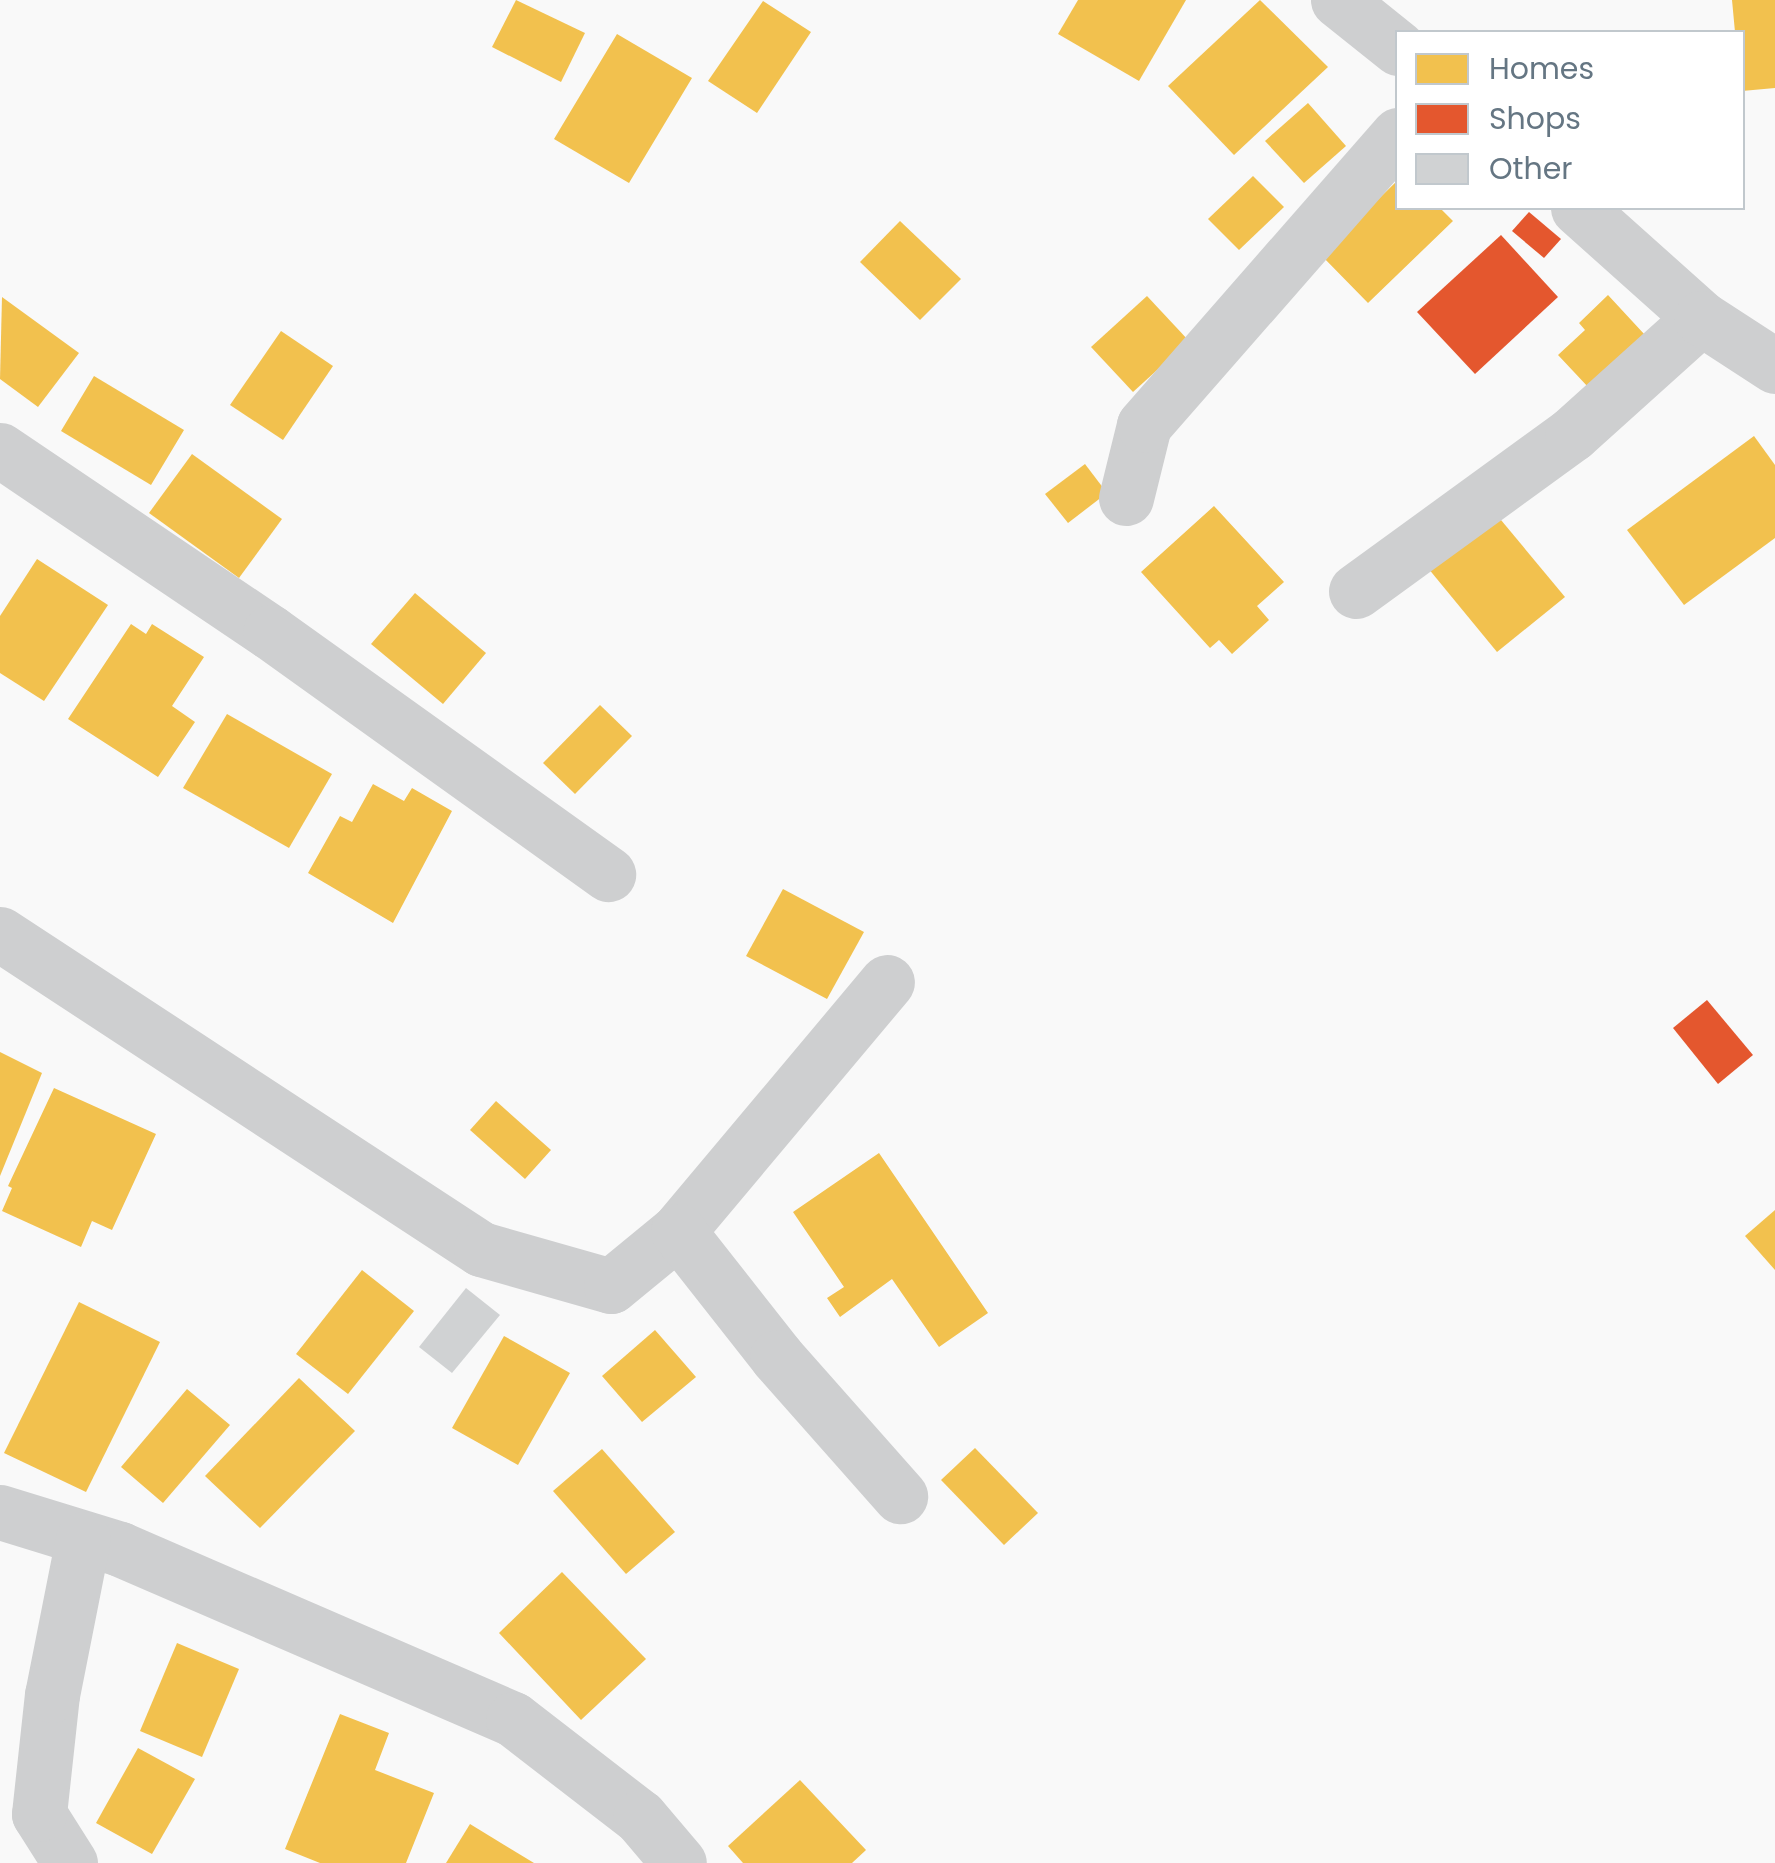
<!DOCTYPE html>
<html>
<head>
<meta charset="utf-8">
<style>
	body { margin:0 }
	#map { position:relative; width:1775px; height:1863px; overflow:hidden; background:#f9f9f9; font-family:Poppins,sans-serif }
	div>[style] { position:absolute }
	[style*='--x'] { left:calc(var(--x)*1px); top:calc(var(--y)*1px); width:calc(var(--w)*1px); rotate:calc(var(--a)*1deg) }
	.homes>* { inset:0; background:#f2c14e }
	.shops>* { inset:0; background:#e4572e }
	.building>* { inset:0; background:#d0d2d3 }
	.minor>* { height:55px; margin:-27.5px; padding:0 27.5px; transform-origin:27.5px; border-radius:27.5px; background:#cecfd0 }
	.tertiary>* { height:55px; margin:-27.5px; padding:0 27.5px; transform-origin:27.5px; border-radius:27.5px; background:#cecfd0 }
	span { translate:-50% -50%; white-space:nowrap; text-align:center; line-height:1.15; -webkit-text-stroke:10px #fff; paint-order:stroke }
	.legend { position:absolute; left:1395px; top:30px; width:350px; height:180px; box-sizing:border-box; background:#fff; border:2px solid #c1c8cd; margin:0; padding:12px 18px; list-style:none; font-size:30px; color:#657683 }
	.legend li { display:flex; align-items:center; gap:20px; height:50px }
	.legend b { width:50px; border:2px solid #c1c8cd }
</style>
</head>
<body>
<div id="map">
	<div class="homes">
		<div style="clip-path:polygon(516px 0,585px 33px,561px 82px,492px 47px)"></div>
		<div style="clip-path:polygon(1078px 0,1186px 0,1139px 81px,1058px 34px)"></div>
		<div style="clip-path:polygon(1260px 0,1328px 67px,1234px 155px,1168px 86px)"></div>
		<div style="clip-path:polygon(1732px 0,1775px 0,1775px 88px,1742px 91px,1742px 32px,1735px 32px)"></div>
		<div style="clip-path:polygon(763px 1px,811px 32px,757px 113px,708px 81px)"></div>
		<div style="clip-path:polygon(617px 34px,692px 78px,629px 183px,554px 139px)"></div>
		<div style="clip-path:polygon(1308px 103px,1346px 146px,1304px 183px,1265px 141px)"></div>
		<div style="clip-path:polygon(1253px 176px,1284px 207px,1239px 250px,1208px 219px)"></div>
		<div style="clip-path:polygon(1398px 180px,1398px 208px,1440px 208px,1453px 221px,1368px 303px,1321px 255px)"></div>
		<div style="clip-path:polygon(900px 221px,961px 279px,920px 320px,860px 262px)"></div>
		<div style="clip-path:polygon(1608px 295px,1645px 335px,1589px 388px,1558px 355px,1585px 330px,1579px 323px)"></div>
		<div style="clip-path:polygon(1147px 296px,1189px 341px,1133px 392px,1091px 347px)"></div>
		<div style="clip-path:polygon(2px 297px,79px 353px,38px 407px,0 379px)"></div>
		<div style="clip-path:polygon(281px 331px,333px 366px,283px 440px,230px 405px)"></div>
		<div style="clip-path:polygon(94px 376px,184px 430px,151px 485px,61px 431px)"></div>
		<div style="clip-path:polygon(1754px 436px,1775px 465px,1775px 538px,1684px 605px,1627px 530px)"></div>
		<div style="clip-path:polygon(192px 454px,282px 519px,239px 578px,149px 513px)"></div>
		<div style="clip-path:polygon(1085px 464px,1107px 493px,1068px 523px,1045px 494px)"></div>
		<div style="clip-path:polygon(1214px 506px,1284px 582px,1257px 606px,1269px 620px,1232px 654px,1219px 640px,1210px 648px,1141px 572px)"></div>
		<div style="clip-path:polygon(1491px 508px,1565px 597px,1497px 652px,1423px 562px)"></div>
		<div style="clip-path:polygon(37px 559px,108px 605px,44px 701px,0 673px,0 616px)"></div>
		<div style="clip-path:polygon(415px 593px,486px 653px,443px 704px,371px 644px)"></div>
		<div style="clip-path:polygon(131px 624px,146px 634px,152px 624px,204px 657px,172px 706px,195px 722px,158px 777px,68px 719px)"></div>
		<div style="clip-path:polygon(600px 705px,632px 736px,575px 794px,543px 763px)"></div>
		<div style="clip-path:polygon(227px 714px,332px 774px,289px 848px,183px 788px)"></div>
		<div style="clip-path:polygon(373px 784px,404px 801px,412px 788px,452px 811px,393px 923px,308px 873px,340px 816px,352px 822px)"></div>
		<div style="clip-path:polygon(783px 889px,864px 932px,827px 999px,746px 956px)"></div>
		<div style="clip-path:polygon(0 1052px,42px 1073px,0 1176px)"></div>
		<div style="clip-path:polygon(54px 1088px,156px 1134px,112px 1230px,92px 1221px,81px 1247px,2px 1211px,12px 1188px,8px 1186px)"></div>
		<div style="clip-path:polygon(496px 1101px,551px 1150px,525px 1179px,470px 1130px)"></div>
		<div style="clip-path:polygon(879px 1153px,988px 1313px,939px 1347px,892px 1279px,840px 1317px,827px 1298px,844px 1287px,793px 1212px)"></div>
		<div style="clip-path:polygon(1775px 1210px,1775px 1270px,1745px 1236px)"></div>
		<div style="clip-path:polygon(362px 1270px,414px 1311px,348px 1394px,296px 1354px)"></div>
		<div style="clip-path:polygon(79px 1302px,160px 1342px,86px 1492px,4px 1453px)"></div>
		<div style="clip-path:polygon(655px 1330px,696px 1377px,642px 1422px,602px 1376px)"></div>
		<div style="clip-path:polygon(504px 1336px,570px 1373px,518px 1465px,452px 1428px)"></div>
		<div style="clip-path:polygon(299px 1378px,355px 1431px,260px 1528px,205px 1476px)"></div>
		<div style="clip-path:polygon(187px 1389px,230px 1425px,163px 1503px,121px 1467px)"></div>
		<div style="clip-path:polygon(975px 1448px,1038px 1513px,1004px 1545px,941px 1480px)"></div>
		<div style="clip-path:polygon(602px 1449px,675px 1532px,626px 1574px,553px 1491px)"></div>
		<div style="clip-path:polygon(562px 1572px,646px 1659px,581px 1720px,499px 1633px)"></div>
		<div style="clip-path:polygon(177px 1643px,239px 1669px,202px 1757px,140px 1731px)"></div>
		<div style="clip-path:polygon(340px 1714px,389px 1733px,375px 1770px,434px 1793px,406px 1863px,320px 1863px,285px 1849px)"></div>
		<div style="clip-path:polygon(138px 1748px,195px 1779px,152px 1854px,96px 1823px)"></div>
		<div style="clip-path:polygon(800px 1780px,866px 1850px,852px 1863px,743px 1863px,728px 1846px)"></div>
		<div style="clip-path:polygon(470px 1824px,534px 1863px,446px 1863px)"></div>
	</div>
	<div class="shops">
		<div style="clip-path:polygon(1529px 212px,1561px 239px,1544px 258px,1512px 231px)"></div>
		<div style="clip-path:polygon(1501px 235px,1558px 297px,1475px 374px,1417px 312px)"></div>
		<div style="clip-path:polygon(1707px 1000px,1753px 1055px,1718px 1084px,1673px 1028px)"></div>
	</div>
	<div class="building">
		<div style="clip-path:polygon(466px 1288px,500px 1315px,452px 1373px,419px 1347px)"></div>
	</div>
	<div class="minor">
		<div style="--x:0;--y:450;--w:326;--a:34"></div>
		<div style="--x:270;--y:632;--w:416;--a:35.6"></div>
		<div style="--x:1126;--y:498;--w:75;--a:-76.1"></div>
		<div style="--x:1144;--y:425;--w:386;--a:-48.8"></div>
		<div style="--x:1356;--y:591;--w:267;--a:-36"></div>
		<div style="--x:1572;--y:434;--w:173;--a:-42"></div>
		<div style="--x:0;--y:934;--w:575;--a:33.22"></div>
		<div style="--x:481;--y:1249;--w:135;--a:15.9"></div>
		<div style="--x:611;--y:1286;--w:87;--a:-39.4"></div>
		<div style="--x:678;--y:1231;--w:325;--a:-50"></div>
		<div style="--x:678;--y:1231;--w:160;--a:51.8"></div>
		<div style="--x:777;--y:1357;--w:186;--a:48.5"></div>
		<div style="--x:0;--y:1512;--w:126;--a:17.1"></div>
		<div style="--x:120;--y:1549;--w:428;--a:23.4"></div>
		<div style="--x:513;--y:1719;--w:160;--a:37.7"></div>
		<div style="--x:640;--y:1817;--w:60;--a:49.7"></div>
		<div style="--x:70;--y:1863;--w:58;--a:-122.3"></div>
		<div style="--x:39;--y:1814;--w:120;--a:-83.8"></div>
		<div style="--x:52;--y:1695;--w:159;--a:-78.8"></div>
	</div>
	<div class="tertiary">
		<div style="--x:1338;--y:0;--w:77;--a:38.7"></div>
		<div style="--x:1578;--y:208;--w:165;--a:41.8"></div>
		<div style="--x:1701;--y:318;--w:88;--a:33"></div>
	</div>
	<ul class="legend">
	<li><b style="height:28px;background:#f2c14e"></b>Homes</li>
	<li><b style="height:28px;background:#e4572e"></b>Shops</li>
	<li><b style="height:28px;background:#d0d2d3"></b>Other</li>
	</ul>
</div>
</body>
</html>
